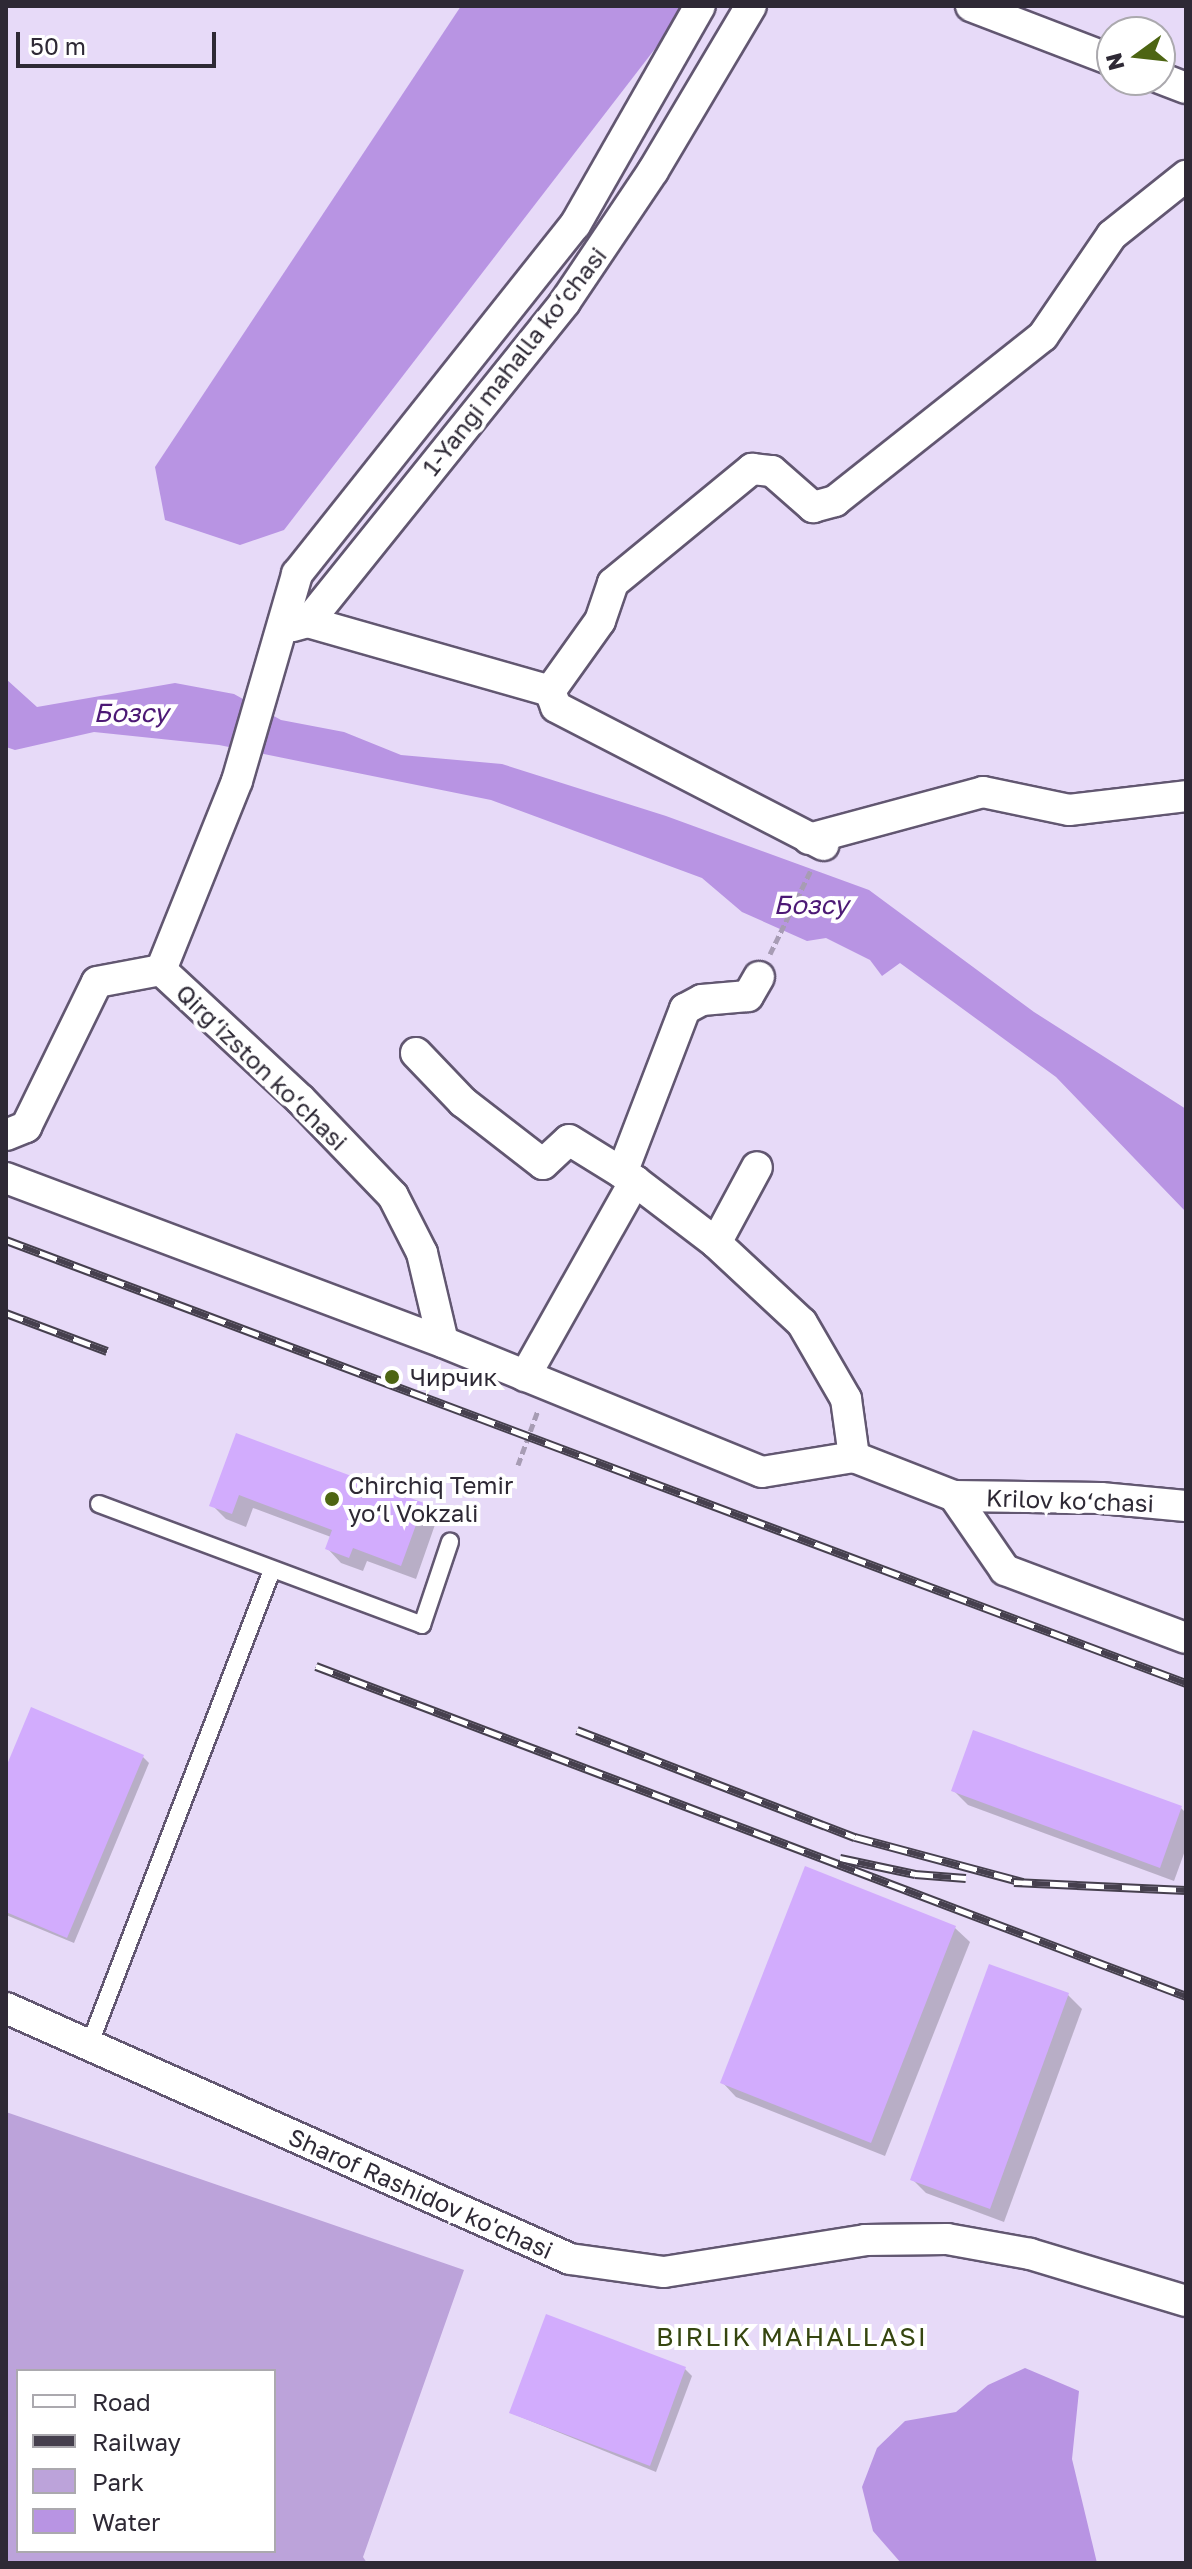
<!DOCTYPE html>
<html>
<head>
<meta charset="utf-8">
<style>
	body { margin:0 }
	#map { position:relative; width:1192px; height:2569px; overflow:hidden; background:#e7daf8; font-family:"Golos Text",sans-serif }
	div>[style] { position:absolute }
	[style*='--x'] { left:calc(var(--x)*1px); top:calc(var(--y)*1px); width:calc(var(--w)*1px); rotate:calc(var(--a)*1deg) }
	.green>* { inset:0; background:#bca3da }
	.water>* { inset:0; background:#b894e3 }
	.shadow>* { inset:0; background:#0003 }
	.building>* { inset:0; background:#d2acfd }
	.path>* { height:5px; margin-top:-2.5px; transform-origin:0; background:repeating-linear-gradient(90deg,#a79cb4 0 8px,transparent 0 12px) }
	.roads { filter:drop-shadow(2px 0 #625771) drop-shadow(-2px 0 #625771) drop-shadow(0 2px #625771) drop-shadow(0 -2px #625771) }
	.service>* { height:16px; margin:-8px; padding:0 8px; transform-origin:8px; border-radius:8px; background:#fff }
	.minor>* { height:30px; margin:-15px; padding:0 15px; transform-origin:15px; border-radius:15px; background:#fff }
	.rail>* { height:9px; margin-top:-4.5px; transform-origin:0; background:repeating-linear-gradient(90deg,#fff 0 18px,#46404e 0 36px); box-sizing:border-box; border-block:2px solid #46404e }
	.dots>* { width:22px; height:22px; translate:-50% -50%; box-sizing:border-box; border:4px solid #fff; border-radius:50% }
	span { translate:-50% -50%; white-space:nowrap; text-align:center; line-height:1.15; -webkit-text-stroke:8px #fff; paint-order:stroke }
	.street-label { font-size:24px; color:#2e2935 }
	.poi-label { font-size:24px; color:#2e2935 }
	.left { translate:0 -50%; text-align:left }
	.water-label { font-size:26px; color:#4c1975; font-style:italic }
	.neighbourhood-label { font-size:26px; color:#364610; letter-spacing:2px }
	.frame { position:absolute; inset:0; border:8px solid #2e2935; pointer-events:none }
	.legend { position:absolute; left:16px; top:2369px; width:260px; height:184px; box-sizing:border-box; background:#fff; border:2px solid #aba9ae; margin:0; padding:10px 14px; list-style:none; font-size:24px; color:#2e2935 }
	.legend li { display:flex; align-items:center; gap:16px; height:40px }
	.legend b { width:40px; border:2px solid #aba9ae }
	.north { position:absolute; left:1096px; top:16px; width:80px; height:80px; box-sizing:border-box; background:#fff; border:2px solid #aba9ae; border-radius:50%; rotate:255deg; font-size:22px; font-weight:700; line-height:32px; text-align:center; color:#2e2935 }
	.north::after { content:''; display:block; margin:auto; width:28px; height:36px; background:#4d6513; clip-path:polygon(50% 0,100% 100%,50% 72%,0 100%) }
	.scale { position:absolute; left:16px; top:32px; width:200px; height:36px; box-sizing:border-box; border:4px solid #2e2935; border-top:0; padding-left:10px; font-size:24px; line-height:28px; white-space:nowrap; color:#2e2935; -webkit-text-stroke:6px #fff; paint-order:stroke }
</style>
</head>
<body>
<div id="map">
	<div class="green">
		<div style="clip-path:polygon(evenodd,6px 2112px,464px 2270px,363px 2557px,367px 2563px,6px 2563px,6px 2112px,18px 2371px,274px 2371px,274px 2551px,18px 2551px,18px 2371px)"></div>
	</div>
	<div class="water">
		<div style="clip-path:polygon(461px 6px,688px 6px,284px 530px,240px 545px,165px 520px,155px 467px)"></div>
		<div style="clip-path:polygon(6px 679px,37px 707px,175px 683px,234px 694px,281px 720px,344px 732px,401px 755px,502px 764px,666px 816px,869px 890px,1034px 1012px,1186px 1109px,1186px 1212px,1056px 1077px,900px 963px,882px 976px,870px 960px,826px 938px,807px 941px,742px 912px,702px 878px,491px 800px,219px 745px,94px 732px,15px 750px,6px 747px)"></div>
		<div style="clip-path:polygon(1025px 2368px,1079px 2391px,1072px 2459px,1097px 2563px,901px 2563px,873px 2531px,862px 2487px,877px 2448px,905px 2421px,956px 2412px,988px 2385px)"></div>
	</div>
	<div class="shadow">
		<div style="clip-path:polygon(237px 1436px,423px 1505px,437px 1519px,416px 1579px,367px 1561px,363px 1571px,341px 1563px,327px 1548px,331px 1537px,253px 1508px,246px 1527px,226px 1519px,212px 1505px)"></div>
		<div style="clip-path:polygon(143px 1757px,149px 1763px,74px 1943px,6px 1915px,6px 1772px)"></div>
		<div style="clip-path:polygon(954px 1791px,1181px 1808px,1186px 1813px,1186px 1848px,1174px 1881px,968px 1805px)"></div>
		<div style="clip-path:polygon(806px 1868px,955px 1928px,970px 1942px,885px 2156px,736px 2097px,722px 2082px)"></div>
		<div style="clip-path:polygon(1068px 1995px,1082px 2009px,1004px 2222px,926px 2193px,912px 2179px)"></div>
		<div style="clip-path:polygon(685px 2369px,692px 2376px,656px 2472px,511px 2413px)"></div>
	</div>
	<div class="building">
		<div style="clip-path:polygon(236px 1433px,424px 1503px,401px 1566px,353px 1548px,349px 1558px,325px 1549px,332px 1530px,239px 1495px,232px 1514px,209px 1506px)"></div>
		<div style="clip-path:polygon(31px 1707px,144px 1755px,67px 1938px,6px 1912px,6px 1767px)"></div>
		<div style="clip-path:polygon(973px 1730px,1182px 1806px,1160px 1868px,951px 1791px)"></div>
		<div style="clip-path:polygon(805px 1866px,956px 1926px,871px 2143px,720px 2083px)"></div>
		<div style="clip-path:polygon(989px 1964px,1069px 1993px,990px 2209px,910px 2180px)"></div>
		<div style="clip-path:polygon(546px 2314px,686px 2367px,650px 2466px,509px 2413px)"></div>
	</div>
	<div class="path">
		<div style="--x:770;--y:954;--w:93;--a:-64"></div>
		<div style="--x:518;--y:1465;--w:59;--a:-70"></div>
	</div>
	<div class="roads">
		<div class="service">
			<div style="--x:99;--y:1504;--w:345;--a:20.5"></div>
			<div style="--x:422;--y:1625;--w:88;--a:-71.4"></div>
			<div style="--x:90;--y:2043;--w:507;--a:-68.95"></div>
		</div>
		<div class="minor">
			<div style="--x:971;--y:6;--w:151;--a:21"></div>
			<div style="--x:1160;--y:78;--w:28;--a:21"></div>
			<div style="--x:308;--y:622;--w:410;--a:-51.2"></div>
			<div style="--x:565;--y:302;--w:158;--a:-56.1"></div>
			<div style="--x:653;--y:171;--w:192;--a:-59.3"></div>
			<div style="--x:293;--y:626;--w:16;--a:-15"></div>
			<div style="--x:308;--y:622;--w:252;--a:15.9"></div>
			<div style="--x:550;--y:691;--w:17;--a:69"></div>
			<div style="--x:556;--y:707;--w:301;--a:27.3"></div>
			<div style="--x:550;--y:691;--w:86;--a:-54.5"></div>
			<div style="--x:600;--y:621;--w:40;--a:-71.1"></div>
			<div style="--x:613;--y:583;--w:180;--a:-39.4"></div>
			<div style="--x:752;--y:469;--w:20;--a:6"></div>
			<div style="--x:772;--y:471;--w:55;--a:41.3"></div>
			<div style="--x:813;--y:507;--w:23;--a:-15"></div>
			<div style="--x:835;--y:501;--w:265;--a:-38.4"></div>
			<div style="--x:1043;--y:336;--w:122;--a:-55.7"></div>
			<div style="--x:1112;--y:235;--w:95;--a:-38.6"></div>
			<div style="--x:809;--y:839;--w:180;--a:-15.1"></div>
			<div style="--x:983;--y:792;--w:88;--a:11.8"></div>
			<div style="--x:1069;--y:810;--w:118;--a:-6.8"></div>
			<div style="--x:161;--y:970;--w:204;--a:-68.1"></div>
			<div style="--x:237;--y:781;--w:216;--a:-73.8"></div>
			<div style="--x:297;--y:574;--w:446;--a:-51.5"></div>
			<div style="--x:575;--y:225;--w:252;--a:-60.3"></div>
			<div style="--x:161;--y:970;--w:190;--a:42.9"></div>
			<div style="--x:300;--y:1099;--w:134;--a:46.2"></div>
			<div style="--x:393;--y:1196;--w:64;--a:63"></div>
			<div style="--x:422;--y:1253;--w:91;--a:76.7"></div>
			<div style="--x:416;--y:1053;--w:68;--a:46.2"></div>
			<div style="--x:463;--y:1102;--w:101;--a:37.8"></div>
			<div style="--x:543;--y:1164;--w:35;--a:-43"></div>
			<div style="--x:569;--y:1140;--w:78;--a:31.8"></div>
			<div style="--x:635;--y:1181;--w:102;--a:37.4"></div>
			<div style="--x:716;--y:1243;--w:117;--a:42.9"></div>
			<div style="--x:802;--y:1323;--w:88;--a:59.9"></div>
			<div style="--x:846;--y:1399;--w:59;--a:82.1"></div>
			<div style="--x:6;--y:1135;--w:22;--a:-22"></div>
			<div style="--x:26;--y:1127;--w:161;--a:-63.9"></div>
			<div style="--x:97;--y:982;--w:65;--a:-10.6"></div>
			<div style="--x:622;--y:1173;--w:176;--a:-69"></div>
			<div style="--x:685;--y:1009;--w:19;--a:-28"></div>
			<div style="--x:702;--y:1000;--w:46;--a:-5"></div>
			<div style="--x:748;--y:996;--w:22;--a:-60"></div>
			<div style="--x:6;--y:1178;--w:467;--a:20.6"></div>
			<div style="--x:443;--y:1342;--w:344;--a:22.2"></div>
			<div style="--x:762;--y:1472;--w:93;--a:-9.3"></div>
			<div style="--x:854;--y:1457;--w:107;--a:21.3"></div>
			<div style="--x:954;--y:1496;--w:147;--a:0.8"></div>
			<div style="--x:1101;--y:1498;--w:85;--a:5.4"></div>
			<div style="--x:716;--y:1243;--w:86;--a:-61.7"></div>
			<div style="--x:525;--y:1376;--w:224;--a:-60.6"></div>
			<div style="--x:954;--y:1496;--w:90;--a:55.4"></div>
			<div style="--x:1005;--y:1570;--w:193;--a:20.6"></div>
			<div style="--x:6;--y:2008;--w:617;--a:23.99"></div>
			<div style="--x:570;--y:2259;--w:95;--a:7.9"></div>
			<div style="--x:664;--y:2272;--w:204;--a:-9"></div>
			<div style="--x:865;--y:2240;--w:82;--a:-0.7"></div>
			<div style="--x:947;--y:2239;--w:84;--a:10.2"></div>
			<div style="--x:1030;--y:2254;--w:163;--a:16.8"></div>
		</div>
	</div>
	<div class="rail">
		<div style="--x:6;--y:1240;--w:1260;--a:20.58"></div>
		<div style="--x:6;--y:1313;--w:108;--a:20.6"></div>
		<div style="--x:316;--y:1666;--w:930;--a:20.77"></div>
		<div style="--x:577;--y:1730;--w:298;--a:21.1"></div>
		<div style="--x:855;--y:1837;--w:174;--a:15"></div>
		<div style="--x:840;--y:1858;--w:77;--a:12"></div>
		<div style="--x:915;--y:1874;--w:51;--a:4.5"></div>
		<div style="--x:1014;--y:1882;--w:172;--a:2.7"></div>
	</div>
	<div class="dots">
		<div style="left:392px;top:1377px;background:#4d6513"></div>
		<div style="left:332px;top:1499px;background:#4d6513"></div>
	</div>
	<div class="street-label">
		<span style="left:514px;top:361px;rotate:-52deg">1-Yangi mahalla ko‘chasi</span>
		<span style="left:262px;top:1067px;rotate:44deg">Qirg‘izston ko‘chasi</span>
		<span style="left:1070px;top:1500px;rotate:2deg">Krilov ko‘chasi</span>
		<span style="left:421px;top:2193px;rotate:24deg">Sharof Rashidov ko'chasi</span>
	</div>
	<div class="poi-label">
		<span class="left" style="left:410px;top:1377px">Чирчик</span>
		<span class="left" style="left:348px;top:1499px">Chirchiq Temir<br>yo‘l Vokzali</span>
	</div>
	<div class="water-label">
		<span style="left:131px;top:713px">Бозсу</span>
		<span style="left:811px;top:905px">Бозсу</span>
	</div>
	<div class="neighbourhood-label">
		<span style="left:792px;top:2337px">BIRLIK MAHALLASI</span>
	</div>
	<div class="frame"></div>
	<ul class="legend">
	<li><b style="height:10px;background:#fff"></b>Road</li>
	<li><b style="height:10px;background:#46404e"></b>Railway</li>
	<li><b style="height:22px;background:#bca3da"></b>Park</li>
	<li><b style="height:22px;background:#b894e3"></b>Water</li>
	</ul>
	<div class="north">N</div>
	<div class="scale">50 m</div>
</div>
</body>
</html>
